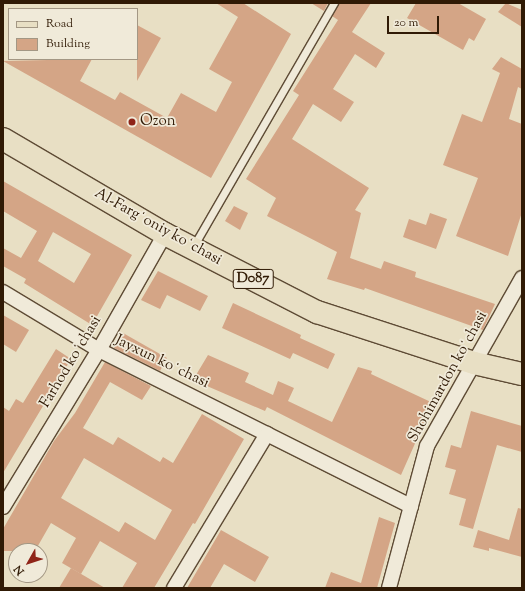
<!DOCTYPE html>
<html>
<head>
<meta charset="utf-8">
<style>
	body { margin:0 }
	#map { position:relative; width:525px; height:591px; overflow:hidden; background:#e8dfc4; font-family:"Sorts Mill Goudy",serif }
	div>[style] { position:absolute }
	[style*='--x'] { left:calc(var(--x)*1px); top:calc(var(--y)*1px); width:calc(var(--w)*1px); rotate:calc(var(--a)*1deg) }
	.building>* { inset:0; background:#d4a586 }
	.roads { filter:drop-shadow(1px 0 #5e4b35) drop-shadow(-1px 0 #5e4b35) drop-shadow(0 1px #5e4b35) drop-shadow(0 -1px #5e4b35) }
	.lane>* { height:7px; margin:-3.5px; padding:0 3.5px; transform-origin:3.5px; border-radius:3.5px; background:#f0ead9 }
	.street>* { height:14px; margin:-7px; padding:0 7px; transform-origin:7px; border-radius:7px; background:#f0ead9 }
	.primary>* { height:22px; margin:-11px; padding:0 11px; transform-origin:11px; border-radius:11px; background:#e8dfc4 }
	.dots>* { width:11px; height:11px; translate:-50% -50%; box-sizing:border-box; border:2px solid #f0ead9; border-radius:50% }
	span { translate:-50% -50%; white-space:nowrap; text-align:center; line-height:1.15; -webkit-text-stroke:3.5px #f0ead9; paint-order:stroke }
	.shield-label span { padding:1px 3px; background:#f0ead9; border:1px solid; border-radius:3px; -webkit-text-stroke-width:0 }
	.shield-label { font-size:14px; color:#301a05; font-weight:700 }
	.poi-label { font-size:15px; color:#301a05 }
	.left { translate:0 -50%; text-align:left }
	.street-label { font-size:15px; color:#301a05 }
	.frame { position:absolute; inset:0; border:4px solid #301a05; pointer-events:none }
	.legend { position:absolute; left:8px; top:8px; width:130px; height:52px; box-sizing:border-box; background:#f0ead9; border:1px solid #a39784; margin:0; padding:5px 7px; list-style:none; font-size:12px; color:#301a05 }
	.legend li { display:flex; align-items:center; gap:8px; height:20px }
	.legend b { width:20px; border:1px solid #a39784 }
	.north { position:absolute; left:8px; top:543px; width:40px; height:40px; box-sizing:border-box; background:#f0ead9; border:1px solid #a39784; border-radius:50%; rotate:231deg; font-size:11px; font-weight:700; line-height:16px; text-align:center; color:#301a05 }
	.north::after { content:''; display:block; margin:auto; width:14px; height:18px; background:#8f2418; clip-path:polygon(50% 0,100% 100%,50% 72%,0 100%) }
	.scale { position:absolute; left:387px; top:16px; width:52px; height:18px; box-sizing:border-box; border:2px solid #301a05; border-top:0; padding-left:5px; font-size:12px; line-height:14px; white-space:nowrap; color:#301a05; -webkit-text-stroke:3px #f0ead9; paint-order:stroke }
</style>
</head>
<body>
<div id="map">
	<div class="building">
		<div style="clip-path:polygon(216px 3px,243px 3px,291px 34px,211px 178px,3px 61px,92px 59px,80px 81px,115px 100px,120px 92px,167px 118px,181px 93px,216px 112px,232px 82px,209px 69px,238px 17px)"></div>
		<div style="clip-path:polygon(311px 3px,328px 3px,324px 11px)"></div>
		<div style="clip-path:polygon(339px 3px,371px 3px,352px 32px,385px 53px,376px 68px,355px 54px,333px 89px,354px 102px,341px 122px,313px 104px,292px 139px,369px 188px,355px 210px,361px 213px,350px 258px,381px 269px,384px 261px,416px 272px,415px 277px,495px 304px,483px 330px,365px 288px,364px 290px,327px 279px,337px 252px,267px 216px,276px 198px,246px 179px,299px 95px,293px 91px,338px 20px,332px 16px)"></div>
		<div style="clip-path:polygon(416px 3px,458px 3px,486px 19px,474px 41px,469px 38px,463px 50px,407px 18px)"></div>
		<div style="clip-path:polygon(506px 3px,522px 10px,522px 27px,498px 12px)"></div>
		<div style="clip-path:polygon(137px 25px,161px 38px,137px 81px)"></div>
		<div style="clip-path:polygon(501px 57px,522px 69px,522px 89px,518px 87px,509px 119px,522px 124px,522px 212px,508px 256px,456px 236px,478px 178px,443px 165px,462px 114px,482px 122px,500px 73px,492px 69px)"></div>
		<div style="clip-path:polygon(evenodd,3px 181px,132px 255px,92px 325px,24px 283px,26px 279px,3px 266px,3px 248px,21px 258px,37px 231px,3px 211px,3px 181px,53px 232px,91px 254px,74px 283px,38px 261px,53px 232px)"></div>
		<div style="clip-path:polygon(234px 206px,248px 213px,240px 230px,225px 221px)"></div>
		<div style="clip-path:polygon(430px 213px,447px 219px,436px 249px,403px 237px,409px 219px,426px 225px)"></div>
		<div style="clip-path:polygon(158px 271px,208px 296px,200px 311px,167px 295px,160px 309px,141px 300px)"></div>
		<div style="clip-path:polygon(233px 303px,301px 335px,300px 338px,335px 354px,328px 369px,293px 353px,290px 359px,222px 328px)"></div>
		<div style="clip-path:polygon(3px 315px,29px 330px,16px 352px,3px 344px)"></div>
		<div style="clip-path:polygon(123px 333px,167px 358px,160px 371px,114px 348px)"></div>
		<div style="clip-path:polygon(56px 349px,71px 359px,3px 473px,3px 407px,9px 411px,16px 399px,23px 403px)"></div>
		<div style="clip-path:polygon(208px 355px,249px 373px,245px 382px,273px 395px,278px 381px,294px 388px,288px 401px,332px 422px,358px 367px,372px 371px,371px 374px,433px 403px,401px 475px,267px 407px,265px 411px,193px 380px)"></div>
		<div style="clip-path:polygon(evenodd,105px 362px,151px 386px,142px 400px,110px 382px,83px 428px,113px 445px,118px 437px,160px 462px,163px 457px,173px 463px,202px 414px,244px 439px,195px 524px,193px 523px,154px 588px,122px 588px,137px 563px,100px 541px,81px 574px,62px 563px,76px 538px,51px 523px,35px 551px,3px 551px,3px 529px,54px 441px,75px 413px,105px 362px,84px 458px,172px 510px,155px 540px,125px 522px,119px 532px,61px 498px,84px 458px)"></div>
		<div style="clip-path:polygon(471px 411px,522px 426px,522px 452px,497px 445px,473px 529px,459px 525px,466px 499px,449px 494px,456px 470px,445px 467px,451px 445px,461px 448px)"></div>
		<div style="clip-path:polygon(518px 508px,522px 509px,522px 557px,489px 548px,489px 551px,473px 547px,478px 530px,509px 540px)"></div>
		<div style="clip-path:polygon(379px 517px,395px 523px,377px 588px,325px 588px,331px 572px,361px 583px)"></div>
		<div style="clip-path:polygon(221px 530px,269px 557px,255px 582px,224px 564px,210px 588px,187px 588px)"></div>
		<div style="clip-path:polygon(71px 568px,105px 588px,59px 588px)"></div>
	</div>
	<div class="roads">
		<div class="lane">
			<div style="--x:193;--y:247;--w:282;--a:-60"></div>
		</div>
		<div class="street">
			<div style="--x:3;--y:292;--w:112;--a:31.1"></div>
			<div style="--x:99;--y:350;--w:349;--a:26.6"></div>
			<div style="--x:3;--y:507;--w:184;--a:-58.6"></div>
			<div style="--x:99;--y:350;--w:133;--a:-60.4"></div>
			<div style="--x:174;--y:588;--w:180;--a:-58.9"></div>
			<div style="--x:389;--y:588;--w:147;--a:-75"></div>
			<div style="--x:427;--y:446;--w:193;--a:-60.5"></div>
		</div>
		<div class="primary">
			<div style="--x:3;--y:139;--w:188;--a:30.4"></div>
			<div style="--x:165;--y:234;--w:171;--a:27.2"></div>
			<div style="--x:317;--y:312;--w:165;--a:18"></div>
			<div style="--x:474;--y:363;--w:49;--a:12.9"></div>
		</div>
	</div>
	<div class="dots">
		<div style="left:132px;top:122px;background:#8f2418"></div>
	</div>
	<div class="shield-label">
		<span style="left:253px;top:279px">D087</span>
	</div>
	<div class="poi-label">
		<span class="left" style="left:140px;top:122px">Ozon</span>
	</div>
	<div class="street-label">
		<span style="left:158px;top:227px;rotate:29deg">Al-Fargʻoniy koʻchasi</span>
		<span style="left:71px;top:362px;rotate:-59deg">Farhod koʻchasi</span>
		<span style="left:162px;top:362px;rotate:26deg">Jayxun koʻchasi</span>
		<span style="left:448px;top:377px;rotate:-61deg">Shohimardon koʻchasi</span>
	</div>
	<div class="frame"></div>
	<ul class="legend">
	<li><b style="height:5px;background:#e8dfc4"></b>Road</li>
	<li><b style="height:11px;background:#d4a586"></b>Building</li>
	</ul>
	<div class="north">N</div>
	<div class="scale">20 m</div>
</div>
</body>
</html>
